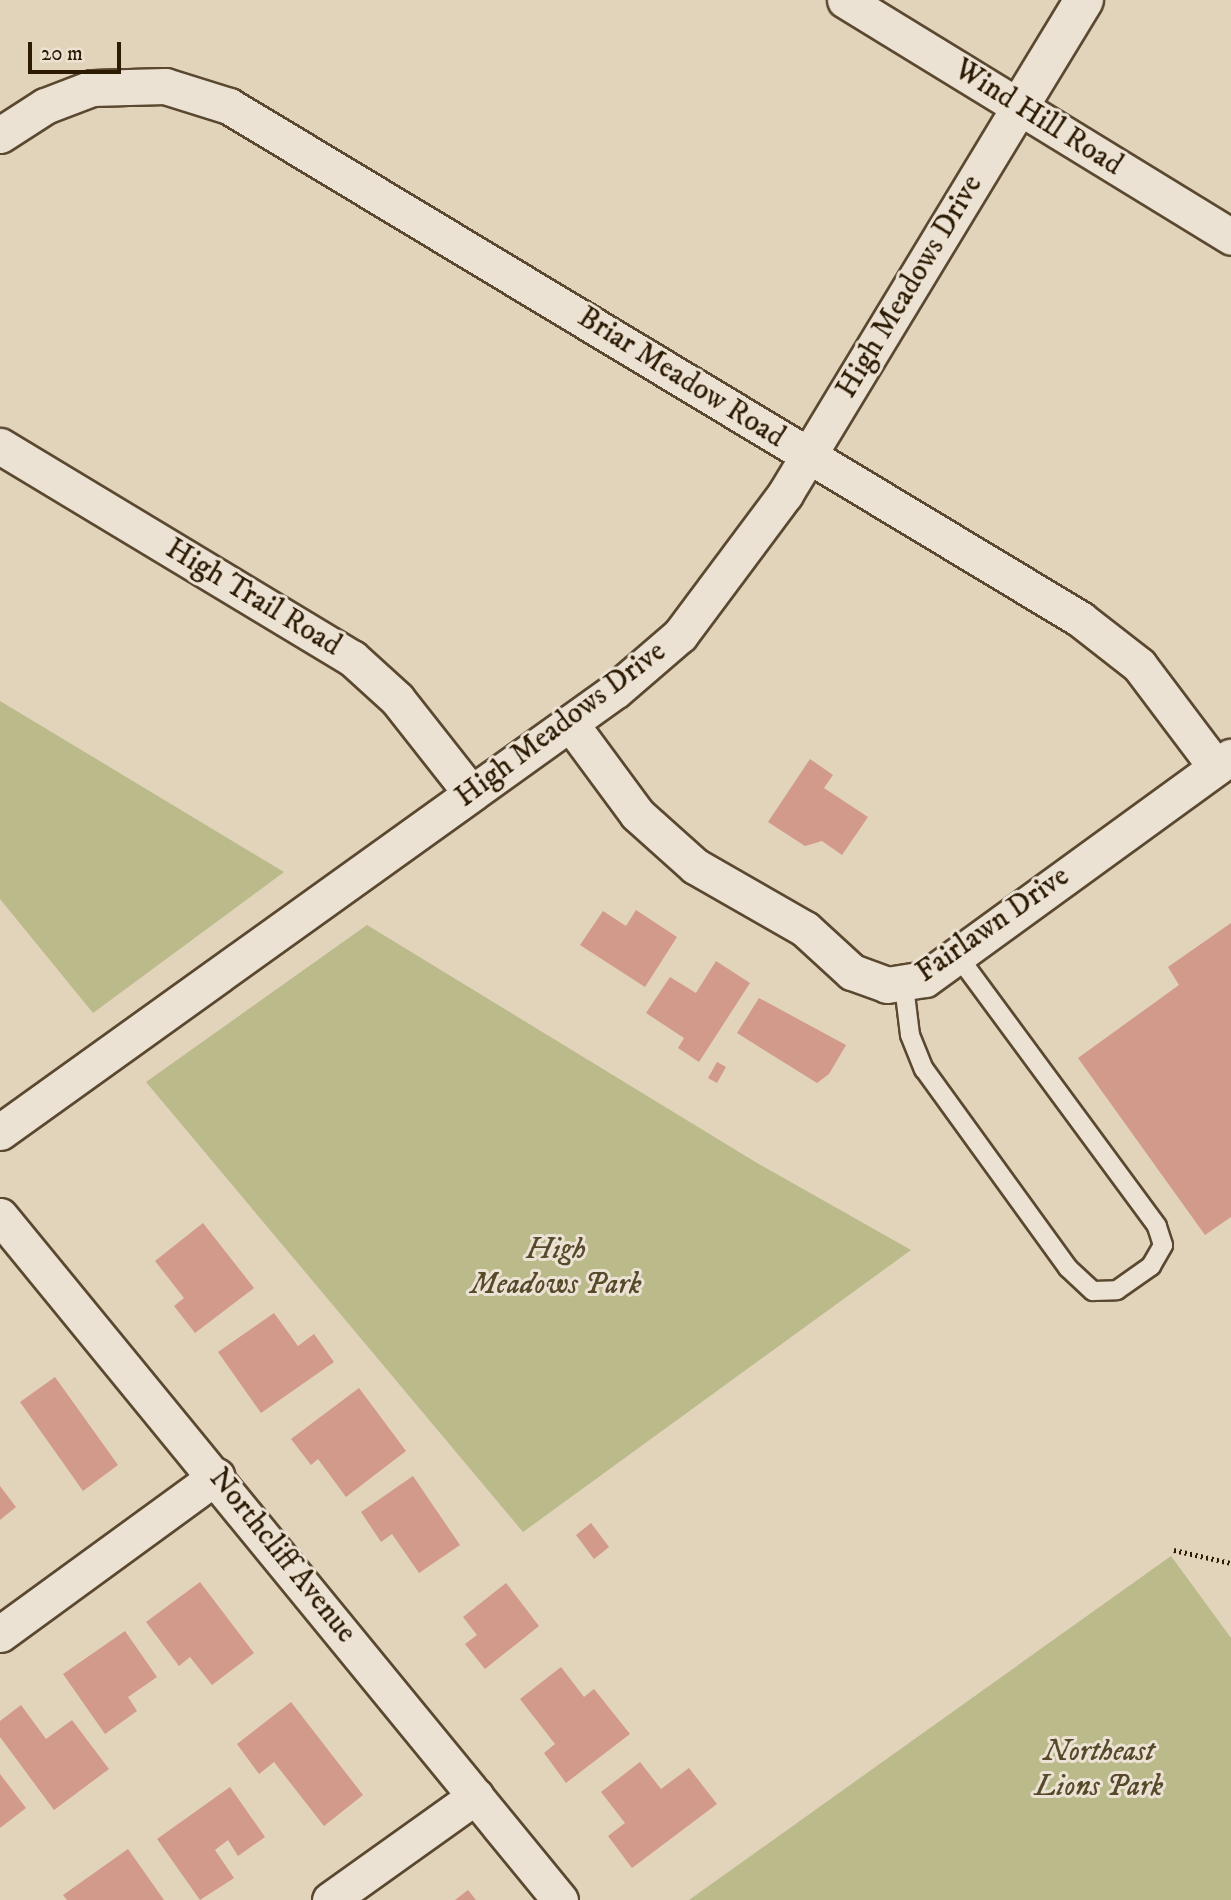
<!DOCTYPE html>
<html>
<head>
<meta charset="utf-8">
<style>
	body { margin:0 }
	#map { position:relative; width:1231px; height:1900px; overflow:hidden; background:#e2d3bb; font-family:"IM FELL DW Pica",serif }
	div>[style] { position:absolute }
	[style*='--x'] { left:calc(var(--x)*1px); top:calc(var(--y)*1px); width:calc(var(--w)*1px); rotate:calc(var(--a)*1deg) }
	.green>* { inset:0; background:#baba8b }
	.building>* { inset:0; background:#d29a8b }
	.path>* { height:4.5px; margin-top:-2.25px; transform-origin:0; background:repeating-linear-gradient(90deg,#2c1a02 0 2px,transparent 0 5.5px) }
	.roads { filter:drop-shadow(2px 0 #5a4830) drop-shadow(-2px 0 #5a4830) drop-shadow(0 2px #5a4830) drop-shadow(0 -2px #5a4830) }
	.lane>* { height:18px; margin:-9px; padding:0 9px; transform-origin:9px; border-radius:9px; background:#ece2d3 }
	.street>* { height:35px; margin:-17.5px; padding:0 17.5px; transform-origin:17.5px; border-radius:17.5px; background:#ece2d3 }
	.secondary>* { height:38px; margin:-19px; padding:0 19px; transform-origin:19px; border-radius:19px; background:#ece2d3 }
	span { translate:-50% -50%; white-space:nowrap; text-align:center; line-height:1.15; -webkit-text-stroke:6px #ece2d3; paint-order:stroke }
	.street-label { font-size:30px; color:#2c1a02 }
	.park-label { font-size:30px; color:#574a2b; font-style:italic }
	.scale { position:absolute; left:28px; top:42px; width:93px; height:32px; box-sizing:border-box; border:4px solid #2c1a02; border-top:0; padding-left:9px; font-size:21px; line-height:24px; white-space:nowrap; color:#2c1a02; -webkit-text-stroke:5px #ece2d3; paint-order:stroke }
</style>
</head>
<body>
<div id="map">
	<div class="green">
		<div style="clip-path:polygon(0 701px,284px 872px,93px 1013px,0 899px)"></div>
		<div style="clip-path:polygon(367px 925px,757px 1163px,911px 1250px,523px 1532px,146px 1082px)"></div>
		<div style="clip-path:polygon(1171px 1556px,1231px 1638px,1231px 1900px,689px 1900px)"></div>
	</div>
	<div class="building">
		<div style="clip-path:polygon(810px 759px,833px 775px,824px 788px,868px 817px,842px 855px,822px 841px,805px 846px,768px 822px)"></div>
		<div style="clip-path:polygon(636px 910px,677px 937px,645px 987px,580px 945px,603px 911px,626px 926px)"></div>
		<div style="clip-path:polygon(1231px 923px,1231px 1217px,1205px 1235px,1078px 1058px,1179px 985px,1168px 967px)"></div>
		<div style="clip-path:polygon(716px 961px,750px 983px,699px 1062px,678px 1048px,684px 1038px,646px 1013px,670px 977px,696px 993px)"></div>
		<div style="clip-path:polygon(759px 998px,846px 1045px,829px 1074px,817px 1083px,737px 1033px)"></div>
		<div style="clip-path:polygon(717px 1062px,726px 1067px,717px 1083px,708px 1078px)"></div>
		<div style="clip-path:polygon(203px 1223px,254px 1288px,195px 1333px,174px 1306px,184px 1298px,155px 1261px)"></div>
		<div style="clip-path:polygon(274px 1313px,298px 1346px,314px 1334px,334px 1362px,261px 1413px,218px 1352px)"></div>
		<div style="clip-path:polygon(55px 1377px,118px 1465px,83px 1491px,20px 1402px)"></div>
		<div style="clip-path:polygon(359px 1388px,406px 1451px,346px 1497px,318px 1459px,311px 1465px,291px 1439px)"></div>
		<div style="clip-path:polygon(413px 1476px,460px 1545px,419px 1573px,392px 1534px,381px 1542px,361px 1512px)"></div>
		<div style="clip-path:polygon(0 1486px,16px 1507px,0 1520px)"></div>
		<div style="clip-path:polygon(591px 1523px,609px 1547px,594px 1559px,576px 1535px)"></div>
		<div style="clip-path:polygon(200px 1582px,254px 1653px,212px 1685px,190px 1657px,179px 1666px,146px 1622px)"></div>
		<div style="clip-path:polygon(506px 1583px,539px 1626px,485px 1669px,465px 1644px,477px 1635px,463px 1617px)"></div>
		<div style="clip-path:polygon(125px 1631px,157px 1677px,128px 1697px,137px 1711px,105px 1734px,63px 1674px)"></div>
		<div style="clip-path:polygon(561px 1667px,584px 1697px,594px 1689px,630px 1734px,566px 1783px,544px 1753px,555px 1744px,520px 1699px)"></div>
		<div style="clip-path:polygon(291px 1702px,363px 1795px,324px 1826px,274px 1762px,259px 1774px,237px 1744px)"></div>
		<div style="clip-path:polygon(21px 1705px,46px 1739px,72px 1720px,109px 1769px,54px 1810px,0 1737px,0 1721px)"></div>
		<div style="clip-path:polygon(640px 1762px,661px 1789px,689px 1768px,717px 1804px,632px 1868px,608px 1836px,625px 1823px,601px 1792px)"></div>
		<div style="clip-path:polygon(0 1774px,26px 1808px,0 1828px)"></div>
		<div style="clip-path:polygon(230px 1787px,265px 1837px,238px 1856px,228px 1840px,215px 1850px,234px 1878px,200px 1900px,157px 1839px)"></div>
		<div style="clip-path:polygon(128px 1849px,164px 1900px,67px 1900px,63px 1895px)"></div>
		<div style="clip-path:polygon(468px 1890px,476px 1900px,455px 1900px)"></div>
	</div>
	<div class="path">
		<div style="--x:1174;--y:1550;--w:58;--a:12.8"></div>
	</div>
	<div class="roads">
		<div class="lane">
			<div style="--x:904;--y:986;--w:49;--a:83"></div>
			<div style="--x:910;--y:1035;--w:37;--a:68"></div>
			<div style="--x:924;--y:1069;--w:246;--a:54.1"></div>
			<div style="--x:1068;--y:1268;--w:34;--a:43"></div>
			<div style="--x:1093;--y:1291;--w:24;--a:-2"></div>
			<div style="--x:1117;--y:1290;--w:42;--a:-35.2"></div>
			<div style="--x:1151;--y:1266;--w:24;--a:-60"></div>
			<div style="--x:1163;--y:1245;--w:20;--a:-108"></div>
			<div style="--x:1157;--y:1226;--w:335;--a:-126.4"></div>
		</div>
		<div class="street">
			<div style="--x:845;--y:0;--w:453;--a:31.5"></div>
			<div style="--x:0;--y:135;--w:54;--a:-32.8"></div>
			<div style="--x:45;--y:106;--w:50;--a:-21"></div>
			<div style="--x:92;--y:88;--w:73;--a:-1.6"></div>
			<div style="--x:165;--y:86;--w:67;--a:17.4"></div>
			<div style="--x:229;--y:106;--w:994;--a:31.08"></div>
			<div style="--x:1080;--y:619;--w:75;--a:37.9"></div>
			<div style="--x:1139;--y:665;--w:128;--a:53"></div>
			<div style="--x:0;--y:446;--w:411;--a:31.1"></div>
			<div style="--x:352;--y:658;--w:61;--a:42.3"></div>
			<div style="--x:397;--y:699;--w:120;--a:51.8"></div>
			<div style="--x:570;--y:723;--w:113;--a:53.6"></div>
			<div style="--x:637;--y:814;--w:78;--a:41.9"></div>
			<div style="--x:695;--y:866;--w:127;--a:29.8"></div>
			<div style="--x:805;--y:929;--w:64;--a:42.5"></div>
			<div style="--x:852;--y:972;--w:37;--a:20"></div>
			<div style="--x:887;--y:985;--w:38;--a:-9"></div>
			<div style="--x:925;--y:979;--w:378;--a:-36"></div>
			<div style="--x:0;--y:1132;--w:758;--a:-35.66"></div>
			<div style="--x:616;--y:690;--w:84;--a:-40.7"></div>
			<div style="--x:680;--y:635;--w:176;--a:-53.3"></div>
			<div style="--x:785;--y:494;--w:452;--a:-58.8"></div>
			<div style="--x:0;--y:1216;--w:884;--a:50.69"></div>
			<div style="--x:0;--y:1634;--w:268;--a:-36.1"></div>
			<div style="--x:330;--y:1900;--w:179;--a:-35.5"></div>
		</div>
		<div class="secondary">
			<div style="--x:1019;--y:107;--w:125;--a:-58.7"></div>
		</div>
	</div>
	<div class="street-label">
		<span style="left:1038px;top:118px;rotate:32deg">Wind Hill Road</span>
		<span style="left:910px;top:287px;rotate:-59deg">High Meadows Drive</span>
		<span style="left:681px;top:378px;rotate:32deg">Briar Meadow Road</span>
		<span style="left:253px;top:598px;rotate:31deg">High Trail Road</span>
		<span style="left:561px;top:725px;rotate:-37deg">High Meadows Drive</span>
		<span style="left:993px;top:925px;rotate:-35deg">Fairlawn Drive</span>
		<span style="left:282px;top:1556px;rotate:51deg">Northcliff Avenue</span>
	</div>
	<div class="park-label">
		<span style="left:556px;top:1267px">High<br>Meadows Park</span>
		<span style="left:1099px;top:1769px">Northeast<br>Lions Park</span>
	</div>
	<div class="scale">20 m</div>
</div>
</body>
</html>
